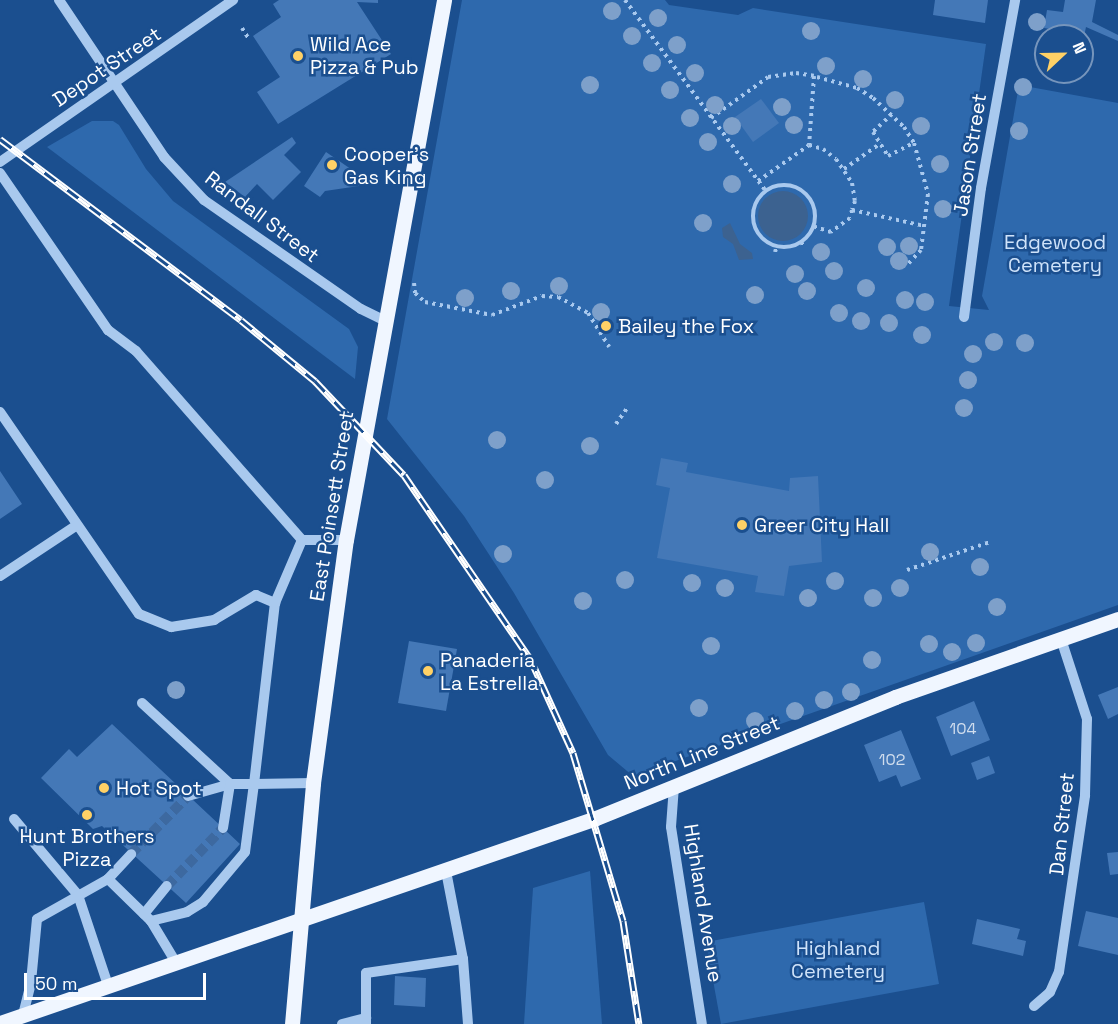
<!DOCTYPE html>
<html>
<head>
<meta charset="utf-8">
<style>
	body { margin:0 }
	#map { position:relative; width:1118px; height:1024px; overflow:hidden; background:#1b4f8f; font-family:"Space Grotesk",sans-serif }
	div>[style] { position:absolute }
	[style*='--x'] { left:calc(var(--x)*1px); top:calc(var(--y)*1px); width:calc(var(--w)*1px); rotate:calc(var(--a)*1deg) }
	.green>* { inset:0; background:#2e69ad }
	.water>* { inset:0; background:#3c6290 }
	.round { border-radius:50% }
	.building>* { inset:0; background:#4478b7 }
	.minor-tunnel>* { height:10px; margin-top:-5px; transform-origin:0; background:repeating-linear-gradient(90deg,#3d69a0 0 10px,transparent 0 15px) }
	.path>* { height:4px; margin-top:-2px; transform-origin:0; background:repeating-linear-gradient(90deg,#a9c9ee 0 3px,transparent 0 7.5px) }
	.path>.ring { margin:-2px; padding:0; box-sizing:content-box; background:none; border:4px solid #a9c9ee; border-radius:50% }
	.minor>* { height:10px; margin:-5px; padding:0 5px; transform-origin:5px; border-radius:5px; background:#a9c9ee }
	.major>* { height:15px; margin:-7.5px; padding:0 7.5px; transform-origin:7.5px; border-radius:7.5px; background:#f0f6ff }
	.rail>* { height:7px; margin-top:-3.5px; transform-origin:0; background:repeating-linear-gradient(90deg,#1b4f8f 0 14px,#fff 0 28px); box-sizing:border-box; border-block:2px solid #fff }
	.trees>* { width:18px; height:18px; margin:-9px; border-radius:50%; background:#7ea0ca }
	.dots>* { width:16px; height:16px; translate:-50% -50%; box-sizing:border-box; border:3px solid #1b4f8f; border-radius:50% }
	span { translate:-50% -50%; white-space:nowrap; text-align:center; line-height:1.15; -webkit-text-stroke:5px #1b4f8f; paint-order:stroke }
	.number-label { font-size:16px; color:#d0dded }
	.number-label span { -webkit-text-stroke-width:0 }
	.poi-label { font-size:20px; color:#fff }
	.left { translate:0 -50%; text-align:left }
	.street-label { font-size:20px; color:#fff }
	.park-label { font-size:20px; color:#cfe3fa }
	.north { position:absolute; left:1034px; top:24px; width:60px; height:60px; box-sizing:border-box; background:#1b4f8f; border:2px solid #7695bc; border-radius:50%; rotate:68deg; font-size:16px; font-weight:700; line-height:24px; text-align:center; color:#fff }
	.north::after { content:''; display:block; margin:auto; width:21px; height:27px; background:#ffd166; clip-path:polygon(50% 0,100% 100%,50% 72%,0 100%) }
	.scale { position:absolute; left:24px; top:973px; width:182px; height:27px; box-sizing:border-box; border:3px solid #fff; border-top:0; padding-left:8px; font-size:18px; line-height:21px; white-space:nowrap; color:#fff; -webkit-text-stroke:4px #1b4f8f; paint-order:stroke }
</style>
</head>
<body>
<div id="map">
	<div class="green">
		<div style="clip-path:polygon(462px 0,665px 0,669px 5px,738px 15px,753px 8px,986px 44px,949px 306px,989px 310px,982px 296px,1019px 85px,1118px 103px,1118px 605px,633px 776px,608px 755px,514px 593px,464px 516px,387px 419px)"></div>
		<div style="clip-path:polygon(92px 121px,113px 121px,119px 125px,146px 169px,173px 201px,349px 329px,358px 347px,355px 379px,47px 147px)"></div>
		<div style="clip-path:polygon(590px 871px,602px 1024px,524px 1024px,533px 888px)"></div>
		<div style="clip-path:polygon(924px 902px,939px 984px,721px 1024px,706px 942px)"></div>
	</div>
	<div class="water">
		<div class="round" style="left:758px;top:191px;width:50px;height:50px"></div>
		<div style="clip-path:polygon(730px 223px,740px 244px,752px 253px,753px 259px,739px 260px,733px 244px,723px 237px,722px 228px)"></div>
	</div>
	<div class="building">
		<div style="clip-path:polygon(279px 0,378px 0,378px 3px,357px 2px,391px 54px,278px 124px,257px 92px,280px 77px,253px 36px,281px 17px,273px 4px)"></div>
		<div style="clip-path:polygon(935px 0,988px 0,985px 23px,933px 15px)"></div>
		<div style="clip-path:polygon(1065px 0,1096px 0,1092px 22px,1118px 35px,1118px 41px,1086px 27px,1082px 46px,1082px 36px,1062px 36px,1063px 31px,1044px 28px,1047px 10px,1063px 12px)"></div>
		<div style="clip-path:polygon(761px 99px,779px 123px,753px 142px,735px 117px)"></div>
		<div style="clip-path:polygon(292px 137px,296px 143px,284px 155px,301px 172px,273px 200px,257px 184px,245px 197px,225px 182px)"></div>
		<div style="clip-path:polygon(326px 152px,364px 178px,359px 186px,325px 191px,320px 197px,304px 186px)"></div>
		<div style="clip-path:polygon(661px 458px,688px 463px,686px 472px,789px 491px,790px 478px,818px 476px,822px 562px,789px 566px,784px 596px,755px 592px,758px 576px,657px 558px,670px 488px,656px 485px)"></div>
		<div style="clip-path:polygon(0 471px,22px 504px,0 519px)"></div>
		<div style="clip-path:polygon(409px 641px,457px 649px,446px 711px,398px 703px)"></div>
		<div style="clip-path:polygon(1118px 687px,1118px 714px,1108px 719px,1098px 695px)"></div>
		<div style="clip-path:polygon(974px 701px,990px 740px,951px 756px,936px 717px)"></div>
		<div style="clip-path:polygon(112px 724px,240px 844px,186px 903px,102px 826px,93px 829px,41px 778px,69px 749px,77px 757px)"></div>
		<div style="clip-path:polygon(901px 730px,921px 779px,901px 787px,896px 775px,879px 782px,864px 745px)"></div>
		<div style="clip-path:polygon(989px 756px,995px 773px,977px 780px,971px 763px)"></div>
		<div style="clip-path:polygon(1118px 852px,1118px 874px,1110px 875px,1107px 853px)"></div>
		<div style="clip-path:polygon(1086px 911px,1118px 918px,1118px 955px,1078px 946px)"></div>
		<div style="clip-path:polygon(977px 919px,1020px 929px,1017px 939px,1026px 941px,1023px 956px,972px 944px)"></div>
		<div style="clip-path:polygon(395px 976px,426px 978px,425px 1007px,394px 1005px)"></div>
	</div>
	<div class="minor-tunnel">
		<div style="--x:131;--y:854;--w:81;--a:-45.5"></div>
		<div style="--x:167;--y:886;--w:81;--a:-46"></div>
	</div>
	<div class="path">
		<div style="--x:625;--y:0;--w:237;--a:53.6"></div>
		<div style="--x:242;--y:28;--w:13;--a:58"></div>
		<div style="--x:817;--y:77;--w:41;--a:15.4"></div>
		<div style="--x:857;--y:88;--w:19;--a:32"></div>
		<div style="--x:873;--y:98;--w:42;--a:43.1"></div>
		<div style="--x:904;--y:127;--w:19;--a:58"></div>
		<div style="--x:914;--y:143;--w:53;--a:74.6"></div>
		<div style="--x:928;--y:194;--w:56;--a:97.1"></div>
		<div style="--x:921;--y:250;--w:19;--a:133"></div>
		<div style="--x:892;--y:114;--w:26;--a:137"></div>
		<div style="--x:873;--y:132;--w:28;--a:58"></div>
		<div style="--x:888;--y:156;--w:29;--a:-27"></div>
		<div style="--x:711;--y:118;--w:70;--a:-35.7"></div>
		<div style="--x:768;--y:77;--w:28;--a:-8"></div>
		<div style="--x:796;--y:73;--w:18;--a:9"></div>
		<div style="--x:814;--y:76;--w:69;--a:94.1"></div>
		<div style="--x:844;--y:169;--w:45;--a:-35.1"></div>
		<div style="--x:758;--y:181;--w:62;--a:-35.2"></div>
		<div style="--x:809;--y:145;--w:15;--a:16"></div>
		<div style="--x:823;--y:149;--w:16;--a:38"></div>
		<div style="--x:836;--y:159;--w:29;--a:56"></div>
		<div style="--x:852;--y:183;--w:18;--a:81"></div>
		<div style="--x:855;--y:201;--w:9;--a:108"></div>
		<div style="--x:852;--y:210;--w:8;--a:104"></div>
		<div style="--x:850;--y:218;--w:24;--a:144"></div>
		<div style="--x:831;--y:232;--w:19;--a:-162"></div>
		<div class="ring" style="left:753px;top:185px;width:58px;height:58px"></div>
		<div style="--x:852;--y:210;--w:75;--a:12.4"></div>
		<div style="--x:801;--y:242;--w:7;--a:56"></div>
		<div style="--x:775;--y:252;--w:6;--a:-72"></div>
		<div style="--x:414;--y:283;--w:10;--a:84"></div>
		<div style="--x:415;--y:293;--w:13;--a:42"></div>
		<div style="--x:425;--y:302;--w:68;--a:11"></div>
		<div style="--x:492;--y:315;--w:53;--a:-20.8"></div>
		<div style="--x:542;--y:296;--w:16;--a:4"></div>
		<div style="--x:558;--y:297;--w:34;--a:28"></div>
		<div style="--x:588;--y:313;--w:40;--a:58"></div>
		<div style="--x:616;--y:424;--w:19;--a:-55"></div>
		<div style="--x:907;--y:570;--w:88;--a:-18.6"></div>
	</div>
	<div class="minor">
		<div style="--x:59;--y:0;--w:189;--a:56.2"></div>
		<div style="--x:164;--y:157;--w:59;--a:47.1"></div>
		<div style="--x:204;--y:200;--w:191;--a:34.8"></div>
		<div style="--x:361;--y:309;--w:25;--a:26"></div>
		<div style="--x:0;--y:162;--w:284;--a:-34.8"></div>
		<div style="--x:0;--y:173;--w:191;--a:55.5"></div>
		<div style="--x:108;--y:330;--w:35;--a:37"></div>
		<div style="--x:136;--y:351;--w:252;--a:48.7"></div>
		<div style="--x:964;--y:317;--w:130;--a:-82.5"></div>
		<div style="--x:981;--y:188;--w:191;--a:-79.7"></div>
		<div style="--x:0;--y:412;--w:245;--a:55.5"></div>
		<div style="--x:139;--y:614;--w:35;--a:22"></div>
		<div style="--x:171;--y:627;--w:44;--a:-9.2"></div>
		<div style="--x:214;--y:620;--w:49;--a:-30.8"></div>
		<div style="--x:256;--y:595;--w:21;--a:23"></div>
		<div style="--x:0;--y:576;--w:92;--a:-33.5"></div>
		<div style="--x:142;--y:703;--w:120;--a:42.6"></div>
		<div style="--x:674;--y:786;--w:41;--a:94.2"></div>
		<div style="--x:671;--y:827;--w:199;--a:81.1"></div>
		<div style="--x:188;--y:796;--w:44;--a:-15.9"></div>
		<div style="--x:14;--y:819;--w:99;--a:49.9"></div>
		<div style="--x:78;--y:895;--w:95;--a:71.6"></div>
		<div style="--x:223;--y:828;--w:45;--a:-81"></div>
		<div style="--x:230;--y:784;--w:24;--a:0"></div>
		<div style="--x:254;--y:784;--w:182;--a:-83.4"></div>
		<div style="--x:275;--y:603;--w:69;--a:-66.8"></div>
		<div style="--x:302;--y:540;--w:44;--a:0"></div>
		<div style="--x:446;--y:871;--w:90;--a:79.1"></div>
		<div style="--x:463;--y:959;--w:65;--a:85.6"></div>
		<div style="--x:108;--y:879;--w:34;--a:-47"></div>
		<div style="--x:144;--y:914;--w:36;--a:-51"></div>
		<div style="--x:151;--y:921;--w:37;--a:-14"></div>
		<div style="--x:187;--y:912;--w:19;--a:-32"></div>
		<div style="--x:203;--y:902;--w:65;--a:-50"></div>
		<div style="--x:245;--y:852;--w:69;--a:-82.5"></div>
		<div style="--x:254;--y:784;--w:59;--a:-1"></div>
		<div style="--x:1034;--y:1006;--w:21;--a:-41"></div>
		<div style="--x:1050;--y:992;--w:22;--a:-66"></div>
		<div style="--x:1059;--y:972;--w:179;--a:-81.6"></div>
		<div style="--x:1085;--y:795;--w:76;--a:-88.5"></div>
		<div style="--x:1087;--y:719;--w:84;--a:-108"></div>
		<div style="--x:23;--y:1015;--w:34;--a:-76"></div>
		<div style="--x:31;--y:982;--w:63;--a:-84.6"></div>
		<div style="--x:37;--y:919;--w:81;--a:-29.4"></div>
		<div style="--x:108;--y:879;--w:60;--a:44.3"></div>
		<div style="--x:151;--y:921;--w:47;--a:59"></div>
		<div style="--x:342;--y:1024;--w:25;--a:-14"></div>
		<div style="--x:366;--y:1024;--w:51;--a:-90"></div>
		<div style="--x:366;--y:973;--w:98;--a:-8.2"></div>
	</div>
	<div class="major">
		<div style="--x:0;--y:1023;--w:630;--a:-18.98"></div>
		<div style="--x:596;--y:818;--w:323;--a:-22"></div>
		<div style="--x:895;--y:697;--w:236;--a:-19.3"></div>
		<div style="--x:292;--y:1024;--w:242;--a:-85"></div>
		<div style="--x:313;--y:783;--w:245;--a:-82.3"></div>
		<div style="--x:346;--y:540;--w:549;--a:-79.71"></div>
	</div>
	<div class="rail">
		<div style="--x:0;--y:139;--w:301;--a:36.9"></div>
		<div style="--x:241;--y:320;--w:96;--a:39.5"></div>
		<div style="--x:315;--y:381;--w:129;--a:46.6"></div>
		<div style="--x:404;--y:475;--w:222;--a:55.5"></div>
		<div style="--x:530;--y:658;--w:104;--a:65.6"></div>
		<div style="--x:573;--y:753;--w:175;--a:73.4"></div>
		<div style="--x:623;--y:921;--w:104;--a:81.2"></div>
	</div>
	<div class="trees">
		<div style="left:612px;top:11px"></div>
		<div style="left:658px;top:18px"></div>
		<div style="left:1037px;top:22px"></div>
		<div style="left:811px;top:31px"></div>
		<div style="left:632px;top:36px"></div>
		<div style="left:677px;top:45px"></div>
		<div style="left:652px;top:63px"></div>
		<div style="left:826px;top:66px"></div>
		<div style="left:695px;top:73px"></div>
		<div style="left:863px;top:79px"></div>
		<div style="left:590px;top:85px"></div>
		<div style="left:1023px;top:87px"></div>
		<div style="left:670px;top:90px"></div>
		<div style="left:895px;top:100px"></div>
		<div style="left:715px;top:105px"></div>
		<div style="left:782px;top:107px"></div>
		<div style="left:690px;top:118px"></div>
		<div style="left:794px;top:125px"></div>
		<div style="left:732px;top:126px"></div>
		<div style="left:921px;top:126px"></div>
		<div style="left:1019px;top:131px"></div>
		<div style="left:708px;top:142px"></div>
		<div style="left:940px;top:164px"></div>
		<div style="left:732px;top:184px"></div>
		<div style="left:943px;top:209px"></div>
		<div style="left:703px;top:223px"></div>
		<div style="left:909px;top:246px"></div>
		<div style="left:887px;top:247px"></div>
		<div style="left:821px;top:252px"></div>
		<div style="left:899px;top:261px"></div>
		<div style="left:834px;top:271px"></div>
		<div style="left:795px;top:274px"></div>
		<div style="left:559px;top:286px"></div>
		<div style="left:866px;top:288px"></div>
		<div style="left:511px;top:291px"></div>
		<div style="left:807px;top:291px"></div>
		<div style="left:755px;top:295px"></div>
		<div style="left:465px;top:298px"></div>
		<div style="left:905px;top:300px"></div>
		<div style="left:925px;top:302px"></div>
		<div style="left:601px;top:312px"></div>
		<div style="left:839px;top:313px"></div>
		<div style="left:861px;top:321px"></div>
		<div style="left:889px;top:323px"></div>
		<div style="left:922px;top:335px"></div>
		<div style="left:994px;top:342px"></div>
		<div style="left:1025px;top:343px"></div>
		<div style="left:973px;top:354px"></div>
		<div style="left:968px;top:380px"></div>
		<div style="left:964px;top:408px"></div>
		<div style="left:497px;top:440px"></div>
		<div style="left:590px;top:446px"></div>
		<div style="left:545px;top:480px"></div>
		<div style="left:930px;top:552px"></div>
		<div style="left:503px;top:554px"></div>
		<div style="left:980px;top:567px"></div>
		<div style="left:625px;top:580px"></div>
		<div style="left:835px;top:581px"></div>
		<div style="left:692px;top:583px"></div>
		<div style="left:725px;top:588px"></div>
		<div style="left:900px;top:588px"></div>
		<div style="left:808px;top:598px"></div>
		<div style="left:873px;top:598px"></div>
		<div style="left:583px;top:601px"></div>
		<div style="left:997px;top:607px"></div>
		<div style="left:976px;top:643px"></div>
		<div style="left:929px;top:644px"></div>
		<div style="left:711px;top:646px"></div>
		<div style="left:952px;top:652px"></div>
		<div style="left:872px;top:660px"></div>
		<div style="left:176px;top:690px"></div>
		<div style="left:851px;top:692px"></div>
		<div style="left:824px;top:700px"></div>
		<div style="left:699px;top:708px"></div>
		<div style="left:795px;top:711px"></div>
		<div style="left:755px;top:721px"></div>
	</div>
	<div class="dots">
		<div style="left:298px;top:56px;background:#ffd166"></div>
		<div style="left:332px;top:165px;background:#ffd166"></div>
		<div style="left:606px;top:326px;background:#ffd166"></div>
		<div style="left:742px;top:525px;background:#ffd166"></div>
		<div style="left:428px;top:671px;background:#ffd166"></div>
		<div style="left:104px;top:788px;background:#ffd166"></div>
		<div style="left:87px;top:815px;background:#ffd166"></div>
	</div>
	<div class="number-label">
		<span style="left:963px;top:729px">104</span>
		<span style="left:892px;top:760px">102</span>
	</div>
	<div class="poi-label">
		<span class="left" style="left:310px;top:56px">Wild Ace<br>Pizza &amp; Pub</span>
		<span class="left" style="left:344px;top:166px">Cooper's<br>Gas King</span>
		<span class="left" style="left:618px;top:326px">Bailey the Fox</span>
		<span class="left" style="left:754px;top:525px">Greer City Hall</span>
		<span class="left" style="left:440px;top:672px">Panaderia<br>La Estrella</span>
		<span class="left" style="left:116px;top:788px">Hot Spot</span>
		<span style="left:87px;top:848px">Hunt Brothers<br>Pizza</span>
	</div>
	<div class="street-label">
		<span style="left:107px;top:67px;rotate:-34deg">Depot Street</span>
		<span style="left:970px;top:155px;rotate:-81deg">Jason Street</span>
		<span style="left:262px;top:217px;rotate:37deg">Randall Street</span>
		<span style="left:332px;top:506px;rotate:-81deg">East Poinsett Street</span>
		<span style="left:702px;top:753px;rotate:-22deg">North Line Street</span>
		<span style="left:1062px;top:824px;rotate:-84deg">Dan Street</span>
		<span style="left:703px;top:903px;rotate:81deg">Highland Avenue</span>
	</div>
	<div class="park-label">
		<span style="left:1055px;top:254px">Edgewood<br>Cemetery</span>
		<span style="left:838px;top:960px">Highland<br>Cemetery</span>
	</div>
	<div class="north">N</div>
	<div class="scale">50 m</div>
</div>
</body>
</html>
